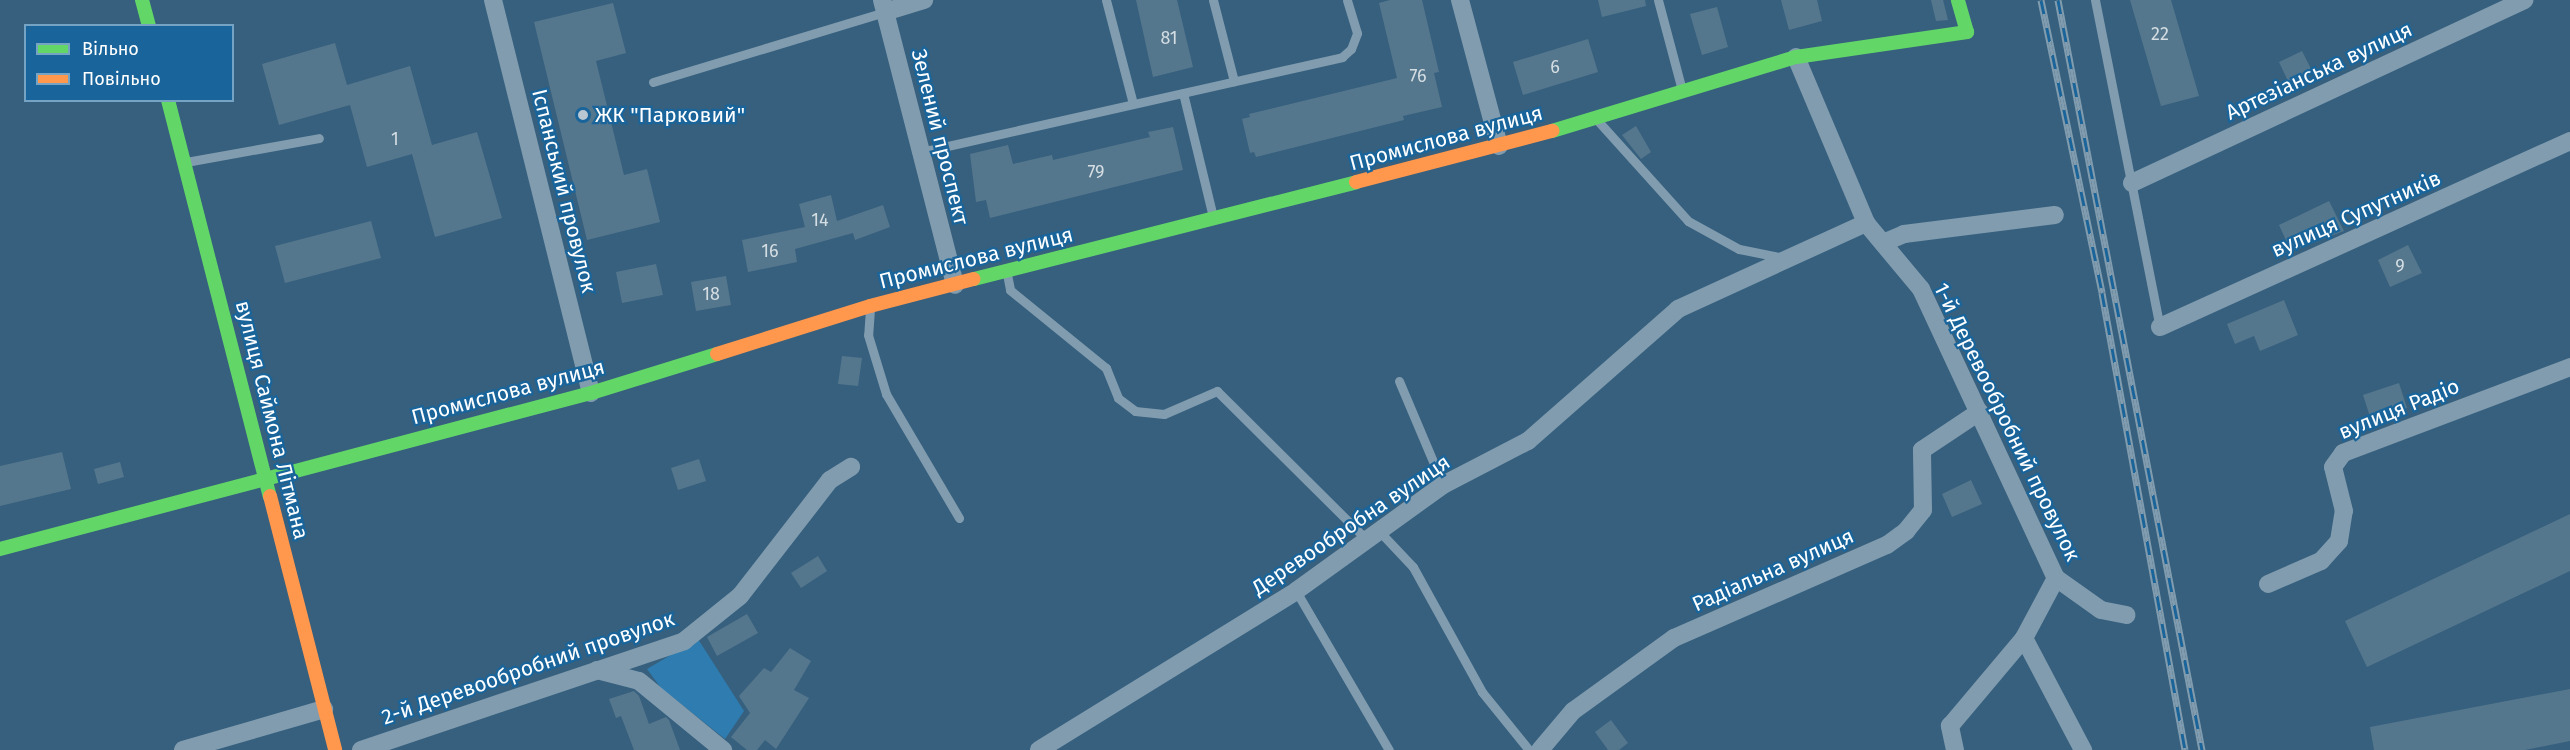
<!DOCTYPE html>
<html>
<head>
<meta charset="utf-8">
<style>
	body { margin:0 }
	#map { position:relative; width:2570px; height:750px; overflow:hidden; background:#36607e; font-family:"Fira Sans",sans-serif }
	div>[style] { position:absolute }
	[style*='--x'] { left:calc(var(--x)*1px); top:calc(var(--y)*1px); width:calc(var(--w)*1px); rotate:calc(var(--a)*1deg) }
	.green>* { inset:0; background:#2e7cb0 }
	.building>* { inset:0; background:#55778d }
	.lane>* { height:9px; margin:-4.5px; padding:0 4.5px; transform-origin:4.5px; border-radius:4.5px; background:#819caf }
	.street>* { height:18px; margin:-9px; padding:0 9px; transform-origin:9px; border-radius:9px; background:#819caf }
	.fast>* { height:14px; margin:-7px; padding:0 7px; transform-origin:7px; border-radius:7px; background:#63d668 }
	.slow>* { height:14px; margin:-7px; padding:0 7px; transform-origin:7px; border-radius:7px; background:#ff974d }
	.rail>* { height:7px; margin-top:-3.5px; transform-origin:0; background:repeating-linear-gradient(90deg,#19659b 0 14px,#819cae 0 28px); box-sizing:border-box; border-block:2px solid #819cae }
	.dots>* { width:16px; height:16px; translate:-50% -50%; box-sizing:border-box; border:3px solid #19659b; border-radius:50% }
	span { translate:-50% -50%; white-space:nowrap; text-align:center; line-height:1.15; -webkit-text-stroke:4.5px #19659b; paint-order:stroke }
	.number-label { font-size:18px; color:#d4dde2 }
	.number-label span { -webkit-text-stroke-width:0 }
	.street-label { font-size:21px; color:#fff }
	.poi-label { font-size:21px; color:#fff }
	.left { translate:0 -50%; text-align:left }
	.legend { position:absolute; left:24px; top:24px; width:210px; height:78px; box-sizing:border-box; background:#19659b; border:2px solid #75a3c3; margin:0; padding:8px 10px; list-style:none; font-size:18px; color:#fff }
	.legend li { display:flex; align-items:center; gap:12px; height:30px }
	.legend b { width:30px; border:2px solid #75a3c3 }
</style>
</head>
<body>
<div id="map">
	<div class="green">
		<div style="clip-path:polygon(698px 639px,744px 711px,725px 739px,661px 688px,647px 669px)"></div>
	</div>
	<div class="building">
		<div style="clip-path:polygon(1136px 0,1177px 0,1193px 67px,1153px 77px)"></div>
		<div style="clip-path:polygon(1390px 0,1422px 0,1439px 72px,1434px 73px,1442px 107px,1403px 116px,1404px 120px,1256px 157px,1254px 152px,1250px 153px,1242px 119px,1250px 117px,1249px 114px,1397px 78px,1379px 3px)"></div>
		<div style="clip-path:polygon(1598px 0,1645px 0,1646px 6px,1602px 17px)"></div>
		<div style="clip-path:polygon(1781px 0,1817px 0,1822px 21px,1789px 30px)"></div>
		<div style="clip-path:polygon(1931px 0,1943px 0,1948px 20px,1936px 21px)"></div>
		<div style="clip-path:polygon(2130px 0,2171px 0,2199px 96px,2161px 106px)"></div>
		<div style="clip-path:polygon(613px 3px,626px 53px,596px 61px,624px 175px,647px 169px,660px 222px,587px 240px,534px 22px)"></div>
		<div style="clip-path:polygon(1717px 7px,1728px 47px,1702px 55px,1690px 14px)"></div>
		<div style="clip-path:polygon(1588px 39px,1598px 72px,1523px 95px,1513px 62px)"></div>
		<div style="clip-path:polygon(335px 43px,347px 85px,410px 66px,432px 145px,477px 132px,502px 218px,435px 237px,412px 154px,367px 167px,350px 105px,279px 125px,262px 64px)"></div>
		<div style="clip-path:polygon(2302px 51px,2312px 71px,2289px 83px,2279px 62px)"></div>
		<div style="clip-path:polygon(1636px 126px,1651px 152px,1641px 159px,1622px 135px)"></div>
		<div style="clip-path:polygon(1173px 127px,1183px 170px,990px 218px,986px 200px,976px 202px,970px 154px,1008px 145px,1013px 164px,1052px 155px,1053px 160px,1150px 137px,1148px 132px)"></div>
		<div style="clip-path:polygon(831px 195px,837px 221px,883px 205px,890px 227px,855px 240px,853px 233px,795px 249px,797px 262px,748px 272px,742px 240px,805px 227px,799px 204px)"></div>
		<div style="clip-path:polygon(2329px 201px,2344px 231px,2291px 251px,2279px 225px)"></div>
		<div style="clip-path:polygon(371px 221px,381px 258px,285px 283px,275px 246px)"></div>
		<div style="clip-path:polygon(2408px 245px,2422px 273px,2390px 287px,2378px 260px)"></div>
		<div style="clip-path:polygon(656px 264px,663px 295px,622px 303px,616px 272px)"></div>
		<div style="clip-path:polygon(726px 276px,731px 305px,696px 311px,691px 282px)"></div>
		<div style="clip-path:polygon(2284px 300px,2298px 335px,2260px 351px,2254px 336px,2235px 344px,2227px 324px)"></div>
		<div style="clip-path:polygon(842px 356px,862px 358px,858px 386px,838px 384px)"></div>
		<div style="clip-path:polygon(2399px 383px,2407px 408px,2371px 420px,2363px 395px)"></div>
		<div style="clip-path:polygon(62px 452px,71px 489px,0 506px,0 466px)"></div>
		<div style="clip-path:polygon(699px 459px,706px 481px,678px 490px,671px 468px)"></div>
		<div style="clip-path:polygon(120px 462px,124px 477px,98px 484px,94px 469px)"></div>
		<div style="clip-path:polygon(1971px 480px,1982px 504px,1952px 517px,1942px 494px)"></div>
		<div style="clip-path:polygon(2570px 514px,2570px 571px,2367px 667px,2345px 621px)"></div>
		<div style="clip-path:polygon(818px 556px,827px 571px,801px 588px,791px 573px)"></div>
		<div style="clip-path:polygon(747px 614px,758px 633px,717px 656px,707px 637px)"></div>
		<div style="clip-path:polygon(790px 648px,811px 661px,794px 690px,809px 698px,776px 749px,765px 740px,757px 750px,747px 750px,731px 737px,750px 713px,739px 696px,764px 668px,771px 672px)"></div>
		<div style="clip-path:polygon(2570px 689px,2570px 741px,2525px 750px,2374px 750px,2370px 727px)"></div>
		<div style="clip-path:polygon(634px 691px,639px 696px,649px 724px,666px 717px,669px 720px,680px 750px,634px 750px,621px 716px,616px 718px,609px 699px)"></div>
		<div style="clip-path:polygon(1611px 720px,1628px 743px,1619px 750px,1608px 750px,1595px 732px)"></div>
	</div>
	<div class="lane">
		<div style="--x:1106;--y:0;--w:107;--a:75.4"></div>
		<div style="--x:1213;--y:0;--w:84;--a:75.5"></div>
		<div style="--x:1658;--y:0;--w:93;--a:75.1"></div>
		<div style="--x:2095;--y:0;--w:333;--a:78.8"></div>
		<div style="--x:653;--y:82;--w:242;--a:-16.8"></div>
		<div style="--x:1183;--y:93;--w:128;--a:76.4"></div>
		<div style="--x:1598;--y:121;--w:135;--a:48"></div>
		<div style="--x:1688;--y:221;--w:58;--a:28.8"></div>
		<div style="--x:1739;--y:249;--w:46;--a:11.3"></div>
		<div style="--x:921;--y:152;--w:432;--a:-12.7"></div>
		<div style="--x:1342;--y:57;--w:12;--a:-42"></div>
		<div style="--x:1351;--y:49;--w:17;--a:-69"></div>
		<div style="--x:1357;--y:33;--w:34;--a:-107"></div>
		<div style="--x:186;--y:162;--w:135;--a:-10.2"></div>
		<div style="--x:1007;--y:274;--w:16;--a:79"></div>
		<div style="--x:1010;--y:290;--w:124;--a:39.1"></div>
		<div style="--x:1106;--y:368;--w:32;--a:68"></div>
		<div style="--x:1118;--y:398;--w:21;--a:37"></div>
		<div style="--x:1135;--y:411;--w:29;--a:6"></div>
		<div style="--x:1164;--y:414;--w:58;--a:-23.5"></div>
		<div style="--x:1217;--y:391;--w:213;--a:44.8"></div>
		<div style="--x:870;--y:309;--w:26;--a:94"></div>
		<div style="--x:868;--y:335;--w:62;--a:73"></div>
		<div style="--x:886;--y:394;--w:144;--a:59.5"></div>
		<div style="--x:1399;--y:381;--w:113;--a:67.1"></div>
		<div style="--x:1380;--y:532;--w:48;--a:46.7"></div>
		<div style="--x:1413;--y:567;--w:143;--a:61.1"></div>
		<div style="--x:1482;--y:692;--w:75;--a:51"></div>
		<div style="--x:1296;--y:591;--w:184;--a:59.7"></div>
	</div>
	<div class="street">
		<div style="--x:493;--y:0;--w:405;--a:76"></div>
		<div style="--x:882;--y:0;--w:294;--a:75.6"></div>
		<div style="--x:1460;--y:0;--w:151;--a:75"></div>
		<div style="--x:885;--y:12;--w:41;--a:-17.1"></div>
		<div style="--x:1796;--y:57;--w:180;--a:67.1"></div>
		<div style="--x:1866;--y:223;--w:86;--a:50.2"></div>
		<div style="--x:1921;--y:289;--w:319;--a:65"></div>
		<div style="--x:2056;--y:578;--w:55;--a:35.4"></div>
		<div style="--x:2101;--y:610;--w:26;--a:11"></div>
		<div style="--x:2132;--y:183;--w:433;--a:-25"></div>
		<div style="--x:1883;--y:243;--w:23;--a:-23"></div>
		<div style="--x:1904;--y:234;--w:152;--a:-7.2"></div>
		<div style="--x:2160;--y:327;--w:450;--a:-24.4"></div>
		<div style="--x:2268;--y:584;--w:58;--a:-23.5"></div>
		<div style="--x:2321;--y:561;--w:27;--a:-48"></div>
		<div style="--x:2339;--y:541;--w:30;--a:-81"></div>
		<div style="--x:2344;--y:511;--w:45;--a:-104"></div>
		<div style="--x:2333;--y:467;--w:17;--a:-54"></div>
		<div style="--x:2343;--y:453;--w:243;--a:-20.7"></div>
		<div style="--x:2024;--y:638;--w:127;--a:62.2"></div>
		<div style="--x:597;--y:670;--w:43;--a:14.7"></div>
		<div style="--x:639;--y:681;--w:109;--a:39.4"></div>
		<div style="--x:183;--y:750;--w:147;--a:-16.2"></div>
		<div style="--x:361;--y:750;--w:341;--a:-18.6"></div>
		<div style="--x:684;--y:641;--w:72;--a:-38.8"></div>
		<div style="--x:740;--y:596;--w:147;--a:-52.2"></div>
		<div style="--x:830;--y:480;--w:25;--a:-32"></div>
		<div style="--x:1039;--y:750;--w:302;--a:-31.7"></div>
		<div style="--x:1296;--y:591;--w:181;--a:-35.8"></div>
		<div style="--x:1443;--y:485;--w:96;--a:-27.4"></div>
		<div style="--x:1528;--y:441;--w:200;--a:-41.3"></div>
		<div style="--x:1678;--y:309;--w:207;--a:-24.6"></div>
		<div style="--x:1540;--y:750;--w:51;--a:-49.8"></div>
		<div style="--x:1573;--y:711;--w:125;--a:-35.9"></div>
		<div style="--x:1674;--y:638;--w:232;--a:-23.6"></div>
		<div style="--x:1887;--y:545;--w:24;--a:-36"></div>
		<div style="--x:1906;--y:531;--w:27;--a:-51"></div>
		<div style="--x:1923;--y:510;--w:60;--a:-91"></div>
		<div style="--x:1922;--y:450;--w:69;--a:-33.7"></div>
		<div style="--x:1955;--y:750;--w:25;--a:-102"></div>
		<div style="--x:1950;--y:726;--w:115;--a:-49.9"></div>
		<div style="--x:2024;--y:638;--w:68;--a:-61.9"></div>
	</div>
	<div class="fast">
		<div style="--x:142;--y:0;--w:27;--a:75"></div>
		<div style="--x:168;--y:100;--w:409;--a:75.6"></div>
		<div style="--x:1552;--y:131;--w:255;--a:-16.9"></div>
		<div style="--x:1796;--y:57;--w:173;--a:-8.3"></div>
		<div style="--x:1967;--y:32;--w:33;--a:-106"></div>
		<div style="--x:974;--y:279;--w:394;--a:-14.2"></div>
		<div style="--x:0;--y:549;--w:611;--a:-14.79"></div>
		<div style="--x:591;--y:393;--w:132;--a:-17.2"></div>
	</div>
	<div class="slow">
		<div style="--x:1356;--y:182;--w:203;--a:-14.6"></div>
		<div style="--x:717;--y:354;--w:160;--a:-17.4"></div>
		<div style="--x:870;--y:306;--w:107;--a:-14.6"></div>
		<div style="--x:270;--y:496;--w:262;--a:75.6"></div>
	</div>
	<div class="rail">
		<div style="--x:2041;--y:0;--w:299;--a:78.2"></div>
		<div style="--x:2102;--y:293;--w:464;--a:79.7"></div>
		<div style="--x:2058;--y:0;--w:764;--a:79.13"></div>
	</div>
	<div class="dots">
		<div style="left:583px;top:115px;background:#b9c7d2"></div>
	</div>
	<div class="number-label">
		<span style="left:2160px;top:34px">22</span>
		<span style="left:1169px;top:38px">81</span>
		<span style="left:1555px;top:67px">6</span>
		<span style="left:1418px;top:76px">76</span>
		<span style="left:395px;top:139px">1</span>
		<span style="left:1096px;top:172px">79</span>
		<span style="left:820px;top:220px">14</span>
		<span style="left:770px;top:251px">16</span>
		<span style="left:2400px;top:266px">9</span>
		<span style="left:711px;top:294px">18</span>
	</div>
	<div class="street-label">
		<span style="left:2319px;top:71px;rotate:-25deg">Артезіанська вулиця</span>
		<span style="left:940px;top:137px;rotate:76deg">Зелений проспект</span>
		<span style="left:1446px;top:138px;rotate:-15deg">Промислова вулиця</span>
		<span style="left:564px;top:191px;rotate:76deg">Іспанський провулок</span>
		<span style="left:2356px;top:214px;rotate:-24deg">вулиця Супутників</span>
		<span style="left:976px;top:258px;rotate:-14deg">Промислова вулиця</span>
		<span style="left:508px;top:392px;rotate:-15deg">Промислова вулиця</span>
		<span style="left:2399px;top:409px;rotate:-22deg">вулиця Радіо</span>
		<span style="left:272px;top:420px;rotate:76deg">вулиця Саймона Літмана</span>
		<span style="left:2007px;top:422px;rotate:64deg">1-й Деревообробний провулок</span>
		<span style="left:1351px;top:525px;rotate:-34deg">Деревообробна вулиця</span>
		<span style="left:1773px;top:570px;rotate:-24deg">Радіальна вулиця</span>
		<span style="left:528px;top:668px;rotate:-19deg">2-й Деревообробний провулок</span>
	</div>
	<div class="poi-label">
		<span class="left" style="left:595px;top:115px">ЖК "Парковий"</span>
	</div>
	<ul class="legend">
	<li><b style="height:8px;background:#63d668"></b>Вільно</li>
	<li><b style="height:8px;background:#ff974d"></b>Повільно</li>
	</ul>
</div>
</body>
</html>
